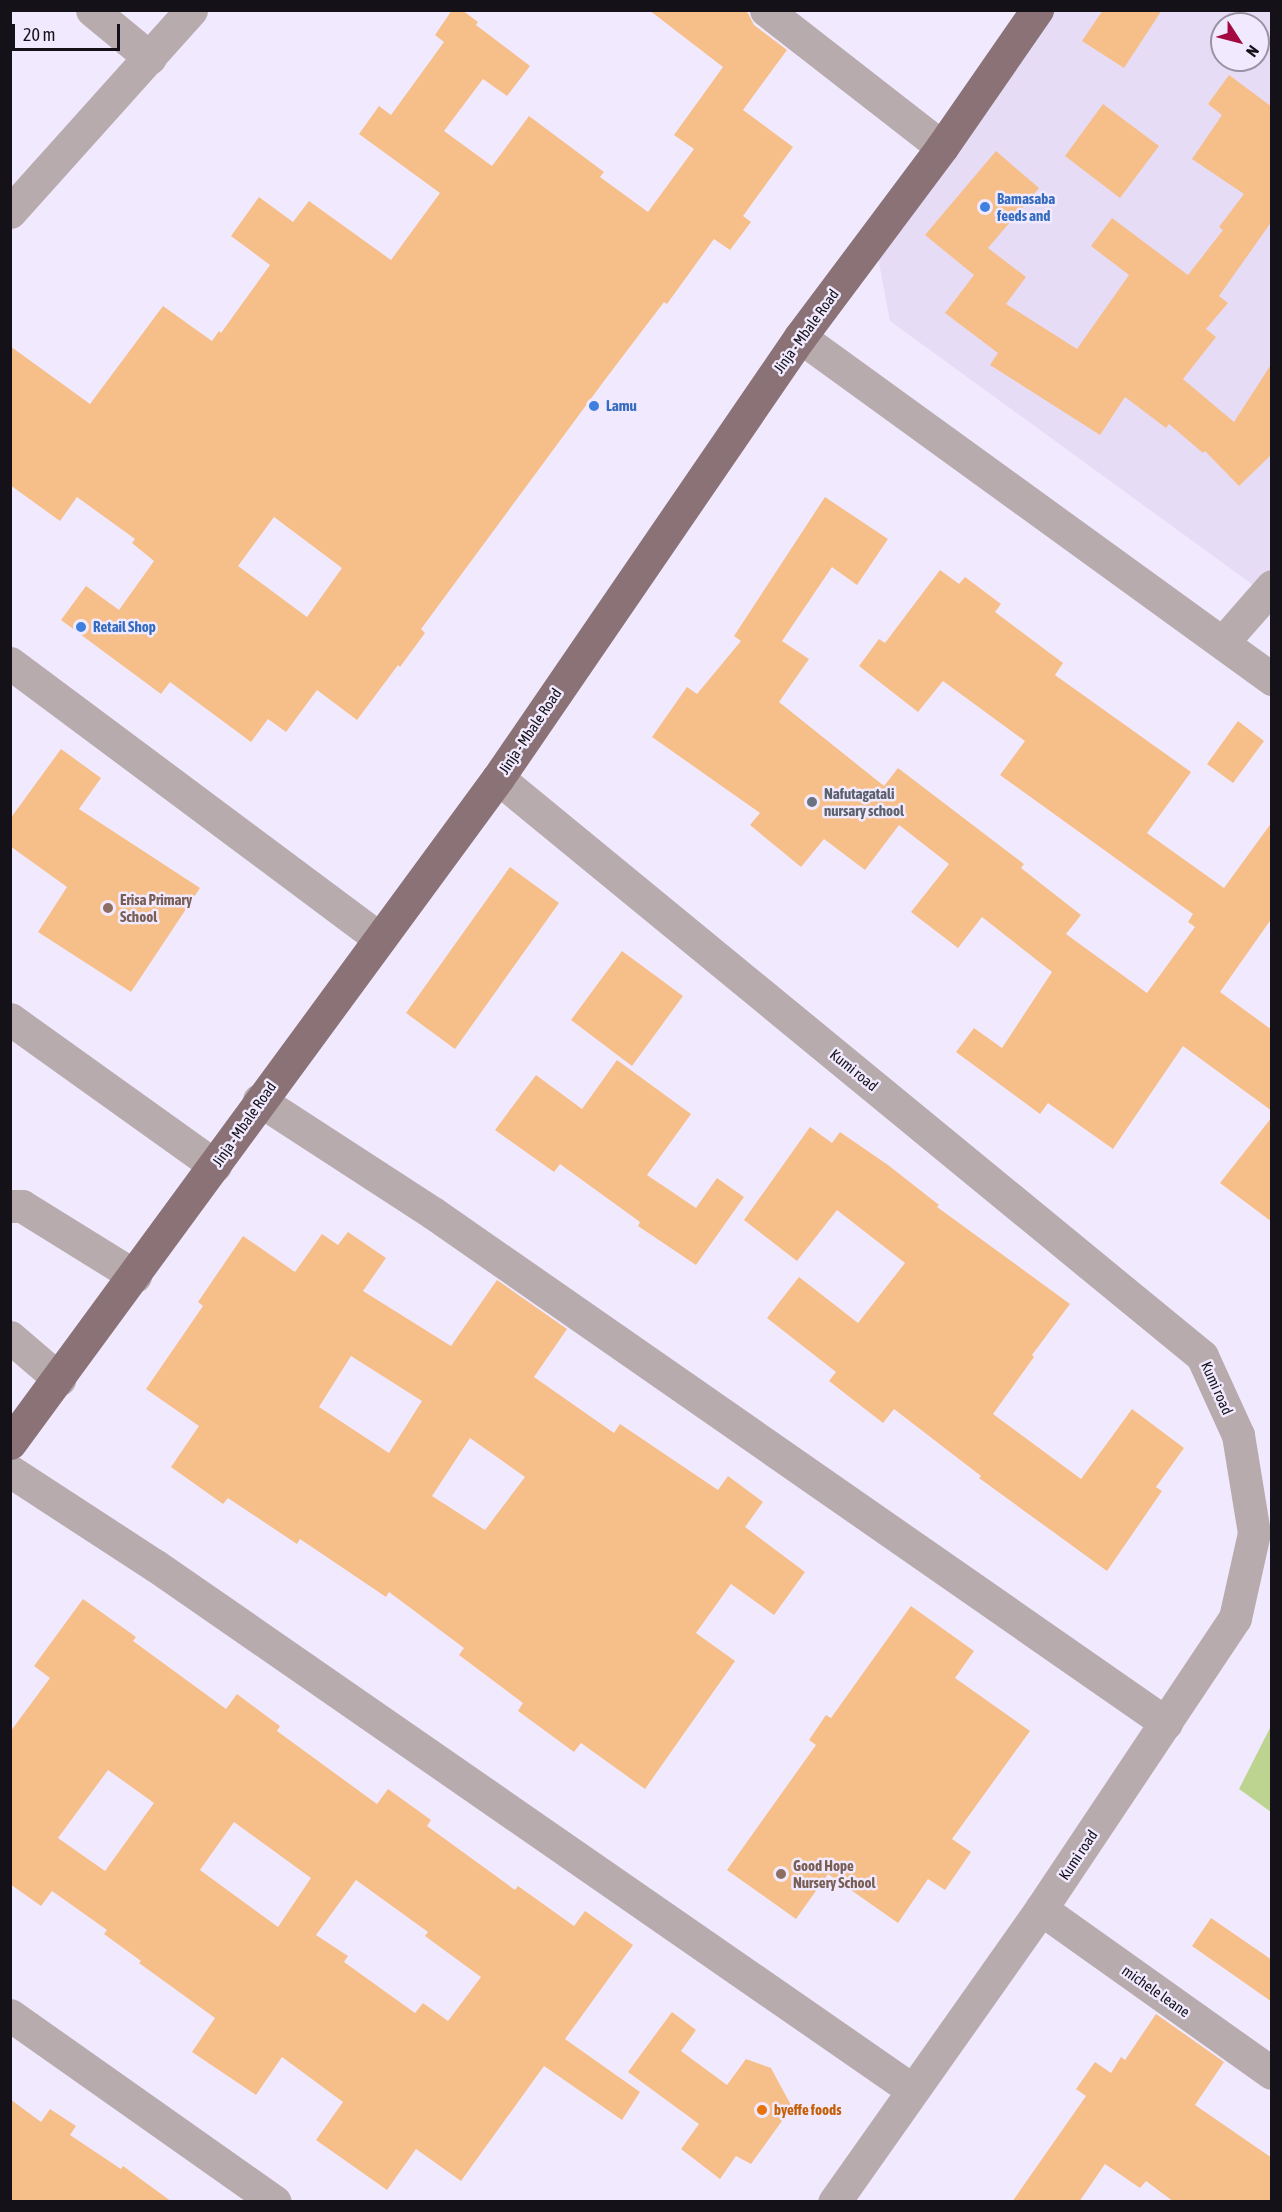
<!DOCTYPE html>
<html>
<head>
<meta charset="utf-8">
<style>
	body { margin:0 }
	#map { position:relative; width:1282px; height:2212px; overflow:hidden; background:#f1eaff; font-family:"Asap Condensed",sans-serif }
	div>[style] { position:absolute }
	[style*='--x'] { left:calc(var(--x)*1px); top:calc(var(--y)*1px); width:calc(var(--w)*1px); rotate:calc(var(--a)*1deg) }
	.built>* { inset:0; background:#e6dcf6 }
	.green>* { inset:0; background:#bcd490 }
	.building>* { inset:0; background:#f6bf89 }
	.minor>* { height:33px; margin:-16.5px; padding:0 16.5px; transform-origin:16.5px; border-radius:16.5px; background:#b8abad }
	.major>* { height:33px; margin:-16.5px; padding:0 16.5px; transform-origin:16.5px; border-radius:16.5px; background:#8a7277 }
	.dots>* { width:16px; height:16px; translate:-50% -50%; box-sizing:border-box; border:3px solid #f1eaff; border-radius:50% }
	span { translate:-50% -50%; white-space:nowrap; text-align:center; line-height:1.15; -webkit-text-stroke:5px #f1eaff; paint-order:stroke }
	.shop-label { font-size:15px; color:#366cbe; font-weight:700 }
	.left { translate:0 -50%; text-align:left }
	.street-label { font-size:15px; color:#141119 }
	.worship-label { font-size:15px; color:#5b616d; font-weight:700 }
	.education-label { font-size:15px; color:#785e54; font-weight:700 }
	.food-label { font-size:15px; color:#c56008; font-weight:700 }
	.frame { position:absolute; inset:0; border:12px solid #141119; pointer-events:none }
	.north { position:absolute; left:1210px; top:12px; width:60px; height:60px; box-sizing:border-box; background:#f1eaff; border:2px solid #9993a3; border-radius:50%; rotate:126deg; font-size:16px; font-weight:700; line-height:24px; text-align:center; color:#141119 }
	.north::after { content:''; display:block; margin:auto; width:21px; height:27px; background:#a40940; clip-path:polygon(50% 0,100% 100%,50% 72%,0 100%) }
	.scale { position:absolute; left:12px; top:24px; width:108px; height:27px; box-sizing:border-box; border:3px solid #141119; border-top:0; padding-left:8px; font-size:18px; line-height:21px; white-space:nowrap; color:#141119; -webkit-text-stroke:4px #f1eaff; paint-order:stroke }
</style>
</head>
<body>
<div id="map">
	<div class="built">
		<div style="clip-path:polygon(evenodd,1044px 11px,1271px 11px,1271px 598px,890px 321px,876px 247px,1044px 11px,1222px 24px,1258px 24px,1258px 60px,1222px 60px,1222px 24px)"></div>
	</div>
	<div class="green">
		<div style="clip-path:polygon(1271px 1726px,1271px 1812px,1239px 1789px)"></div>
	</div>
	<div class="building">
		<div style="clip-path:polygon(evenodd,452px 10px,462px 10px,478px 22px,476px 25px,530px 66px,507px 96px,483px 79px,444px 131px,492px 166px,529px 116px,604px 172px,600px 177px,648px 212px,694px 149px,674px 135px,723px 67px,649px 10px,744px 10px,748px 13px,754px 25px,787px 50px,743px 110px,793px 147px,743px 216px,751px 222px,730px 250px,714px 239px,667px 304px,664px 302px,604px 381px,421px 629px,425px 633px,400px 667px,398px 665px,357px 720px,317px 690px,286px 732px,268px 719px,251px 742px,170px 682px,161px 694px,61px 620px,86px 586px,119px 610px,154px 561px,132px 543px,135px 539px,77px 497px,60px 521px,10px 485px,10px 346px,90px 404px,163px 306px,212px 341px,219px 331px,221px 333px,270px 265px,231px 236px,259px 197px,293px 222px,309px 201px,391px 260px,440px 193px,359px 134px,379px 106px,391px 115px,444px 42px,435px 35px,452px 10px,274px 517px,342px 568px,307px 617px,238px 566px,274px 517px)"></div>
		<div style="clip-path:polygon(1103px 10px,1162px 10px,1124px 68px,1082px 41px)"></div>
		<div style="clip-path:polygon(1229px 75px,1272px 107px,1272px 221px,1219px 296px,1228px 303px,1206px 329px,1216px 337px,1183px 379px,1234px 422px,1272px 363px,1272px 454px,1239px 486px,1205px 451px,1203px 453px,1169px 424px,1166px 428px,1125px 397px,1100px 435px,990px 365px,998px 353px,945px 313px,974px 275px,925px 235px,996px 151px,1039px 188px,988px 248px,1026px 277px,1006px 304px,1077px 349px,1129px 275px,1091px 246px,1112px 218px,1188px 275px,1223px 230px,1219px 227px,1244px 194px,1192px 159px,1222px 115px,1208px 104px)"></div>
		<div style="clip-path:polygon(1103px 104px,1159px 146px,1120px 198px,1065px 156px)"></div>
		<div style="clip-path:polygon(825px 497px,888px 539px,857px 585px,832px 567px,782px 641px,809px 659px,779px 702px,884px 786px,898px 768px,1024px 864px,1021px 868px,1081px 915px,1066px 934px,1147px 993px,1195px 927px,1188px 922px,1193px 914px,1000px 775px,1025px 741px,943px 681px,918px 712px,859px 666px,879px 639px,885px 643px,940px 570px,959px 584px,965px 577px,1001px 604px,995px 612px,1063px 663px,1055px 675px,1191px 772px,1147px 833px,1224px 888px,1272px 822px,1272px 918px,1220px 992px,1272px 1030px,1272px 1111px,1183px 1046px,1113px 1149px,1048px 1103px,1040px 1114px,956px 1052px,974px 1028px,1002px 1048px,1052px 972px,982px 917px,958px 948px,911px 912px,949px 864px,899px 825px,865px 870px,824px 839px,801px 867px,750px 825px,760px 813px,652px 737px,687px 687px,697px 694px,741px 641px,734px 636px)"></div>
		<div style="clip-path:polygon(1238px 721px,1264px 741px,1233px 783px,1207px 764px)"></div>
		<div style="clip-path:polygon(61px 749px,101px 778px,79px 809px,200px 888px,131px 992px,38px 932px,67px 887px,10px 846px,10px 819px)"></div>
		<div style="clip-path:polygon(510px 867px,559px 903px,455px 1049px,406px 1013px)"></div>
		<div style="clip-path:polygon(622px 951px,683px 996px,632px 1066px,571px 1020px)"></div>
		<div style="clip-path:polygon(617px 1060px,691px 1114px,647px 1175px,696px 1208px,717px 1178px,744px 1197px,696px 1265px,638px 1226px,640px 1222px,560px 1164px,554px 1172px,495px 1130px,536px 1075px,582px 1109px)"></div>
		<div style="clip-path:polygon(1272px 1117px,1272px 1222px,1220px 1183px)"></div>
		<div style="clip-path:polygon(810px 1127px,832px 1143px,840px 1132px,888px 1165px,939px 1205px,937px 1207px,1070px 1304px,1032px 1355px,1034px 1357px,993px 1414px,1081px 1479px,1132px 1409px,1184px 1448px,1156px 1487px,1162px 1491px,1107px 1571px,979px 1478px,981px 1476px,894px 1409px,883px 1423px,829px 1381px,836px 1372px,767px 1318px,799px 1277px,858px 1323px,905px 1263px,837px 1210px,797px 1261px,744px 1220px)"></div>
		<div style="clip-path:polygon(evenodd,348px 1232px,386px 1258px,363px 1291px,451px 1346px,497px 1280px,567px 1329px,534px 1377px,614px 1433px,620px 1424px,718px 1490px,728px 1476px,763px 1502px,745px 1527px,805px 1572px,774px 1615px,731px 1584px,696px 1633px,735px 1661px,645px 1789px,581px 1743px,574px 1752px,518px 1711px,523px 1703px,459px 1655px,464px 1648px,389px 1592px,386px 1597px,300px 1539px,297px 1544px,228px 1498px,223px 1504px,171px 1467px,199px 1426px,146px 1389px,203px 1306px,198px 1302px,243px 1236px,295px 1272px,322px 1234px,338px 1245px,348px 1232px,351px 1356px,422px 1401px,389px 1453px,319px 1407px,351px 1356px,348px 1232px,470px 1438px,525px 1477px,485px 1530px,432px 1496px,470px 1438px)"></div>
		<div style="clip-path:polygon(evenodd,83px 1599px,136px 1637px,133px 1641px,226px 1709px,237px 1694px,280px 1726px,277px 1731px,377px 1804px,388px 1789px,431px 1820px,427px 1826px,515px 1890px,518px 1886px,574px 1926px,585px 1911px,633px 1945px,565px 2039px,640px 2092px,622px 2120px,544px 2066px,461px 2181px,416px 2149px,387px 2190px,316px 2140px,343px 2102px,282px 2057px,256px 2095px,192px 2052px,215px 2018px,139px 1963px,141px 1961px,104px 1934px,107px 1930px,52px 1891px,41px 1906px,10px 1884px,10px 1732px,50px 1678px,34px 1666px,83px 1599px,108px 1770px,154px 1803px,105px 1871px,58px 1838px,108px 1770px,83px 1599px,234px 1822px,311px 1878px,278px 1927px,200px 1870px,234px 1822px,83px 1599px,356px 1880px,428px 1932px,425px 1936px,481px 1977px,448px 2021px,423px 2003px,415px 2013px,344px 1962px,348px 1956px,316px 1935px,356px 1880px)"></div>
		<div style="clip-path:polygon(911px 1606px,974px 1651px,955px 1678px,1030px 1731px,952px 1839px,971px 1852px,945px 1890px,928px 1879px,898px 1923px,828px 1874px,796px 1919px,727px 1870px,816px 1745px,809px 1740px,826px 1715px,831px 1718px)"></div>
		<div style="clip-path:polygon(1211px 1918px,1272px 1960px,1272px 2002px,1192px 1946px)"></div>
		<div style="clip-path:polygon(672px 2012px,696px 2030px,681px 2051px,727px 2085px,746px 2059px,771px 2068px,792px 2107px,751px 2164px,736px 2156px,720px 2179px,681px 2149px,699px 2124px,628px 2072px)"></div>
		<div style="clip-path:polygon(1156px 2014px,1224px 2062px,1195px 2105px,1272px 2158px,1272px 2202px,1174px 2202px,1146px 2181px,1140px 2188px,1105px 2164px,1079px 2202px,1012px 2202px,1086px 2096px,1076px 2089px,1095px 2062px,1111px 2073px,1121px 2057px,1125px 2060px)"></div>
		<div style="clip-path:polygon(10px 2099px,41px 2122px,50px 2109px,76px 2126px,70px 2135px,121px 2169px,123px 2166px,172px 2202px,10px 2202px)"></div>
	</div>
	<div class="minor">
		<div style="--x:92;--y:10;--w:75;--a:39.6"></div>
		<div style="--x:766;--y:10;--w:223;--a:37.9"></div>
		<div style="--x:10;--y:212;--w:271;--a:-48.1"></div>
		<div style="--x:800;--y:337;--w:583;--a:35.93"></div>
		<div style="--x:1223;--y:642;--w:74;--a:-48.8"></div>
		<div style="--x:10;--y:663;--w:460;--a:36.7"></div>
		<div style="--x:498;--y:778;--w:911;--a:39.39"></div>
		<div style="--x:1202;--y:1356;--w:87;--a:65.5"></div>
		<div style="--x:1238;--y:1435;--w:99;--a:80.7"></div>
		<div style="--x:1254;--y:1533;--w:87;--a:102.6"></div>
		<div style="--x:1235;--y:1618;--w:350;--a:123.7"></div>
		<div style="--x:1041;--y:1909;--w:359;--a:125.2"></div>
		<div style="--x:10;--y:1019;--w:252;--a:35.6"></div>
		<div style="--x:259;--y:1100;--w:207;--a:33"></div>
		<div style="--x:433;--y:1213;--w:893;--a:34.83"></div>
		<div style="--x:10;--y:1206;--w:12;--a:0"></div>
		<div style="--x:22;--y:1206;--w:133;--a:31.8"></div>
		<div style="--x:10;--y:1337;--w:65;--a:40.6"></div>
		<div style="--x:10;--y:1471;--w:174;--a:33.1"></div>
		<div style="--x:156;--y:1566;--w:918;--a:34.71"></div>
		<div style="--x:1041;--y:1909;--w:283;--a:35.4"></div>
		<div style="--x:10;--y:2015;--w:324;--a:35.2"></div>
	</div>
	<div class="major">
		<div style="--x:10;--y:1443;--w:825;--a:-53.73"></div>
		<div style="--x:498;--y:778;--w:534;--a:-55.6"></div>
		<div style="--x:800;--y:337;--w:237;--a:-53.2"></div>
		<div style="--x:942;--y:147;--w:167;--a:-55.3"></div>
	</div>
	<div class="dots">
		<div style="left:985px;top:207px;background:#3f7fe0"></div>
		<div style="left:594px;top:406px;background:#3f7fe0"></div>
		<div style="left:81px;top:627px;background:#3f7fe0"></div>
		<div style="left:812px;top:802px;background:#6b7280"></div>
		<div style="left:108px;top:908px;background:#8d6e63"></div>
		<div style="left:781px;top:1874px;background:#8d6e63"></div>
		<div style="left:762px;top:2110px;background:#e8710a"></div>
	</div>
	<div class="shop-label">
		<span class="left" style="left:997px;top:207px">Bamasaba<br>feeds and</span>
		<span class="left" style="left:606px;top:406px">Lamu</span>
		<span class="left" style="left:93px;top:627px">Retail Shop</span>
	</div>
	<div class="street-label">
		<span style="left:806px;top:331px;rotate:-54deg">Jinja - Mbale Road</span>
		<span style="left:530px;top:731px;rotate:-56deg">Jinja - Mbale Road</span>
		<span style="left:854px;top:1070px;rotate:39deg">Kumi road</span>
		<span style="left:244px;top:1124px;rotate:-55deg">Jinja - Mbale Road</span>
		<span style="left:1217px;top:1388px;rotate:66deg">Kumi road</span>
		<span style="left:1078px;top:1855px;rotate:-56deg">Kumi road</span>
		<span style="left:1156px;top:1991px;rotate:35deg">michele leane</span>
	</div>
	<div class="worship-label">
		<span class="left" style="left:824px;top:802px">Nafutagatali<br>nursary school</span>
	</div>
	<div class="education-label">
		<span class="left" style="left:120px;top:908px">Erisa Primary<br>School</span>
		<span class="left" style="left:793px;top:1874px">Good Hope<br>Nursery School</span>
	</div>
	<div class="food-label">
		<span class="left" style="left:774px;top:2110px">byeffe foods</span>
	</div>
	<div class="frame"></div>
	<div class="north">N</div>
	<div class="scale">20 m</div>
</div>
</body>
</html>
